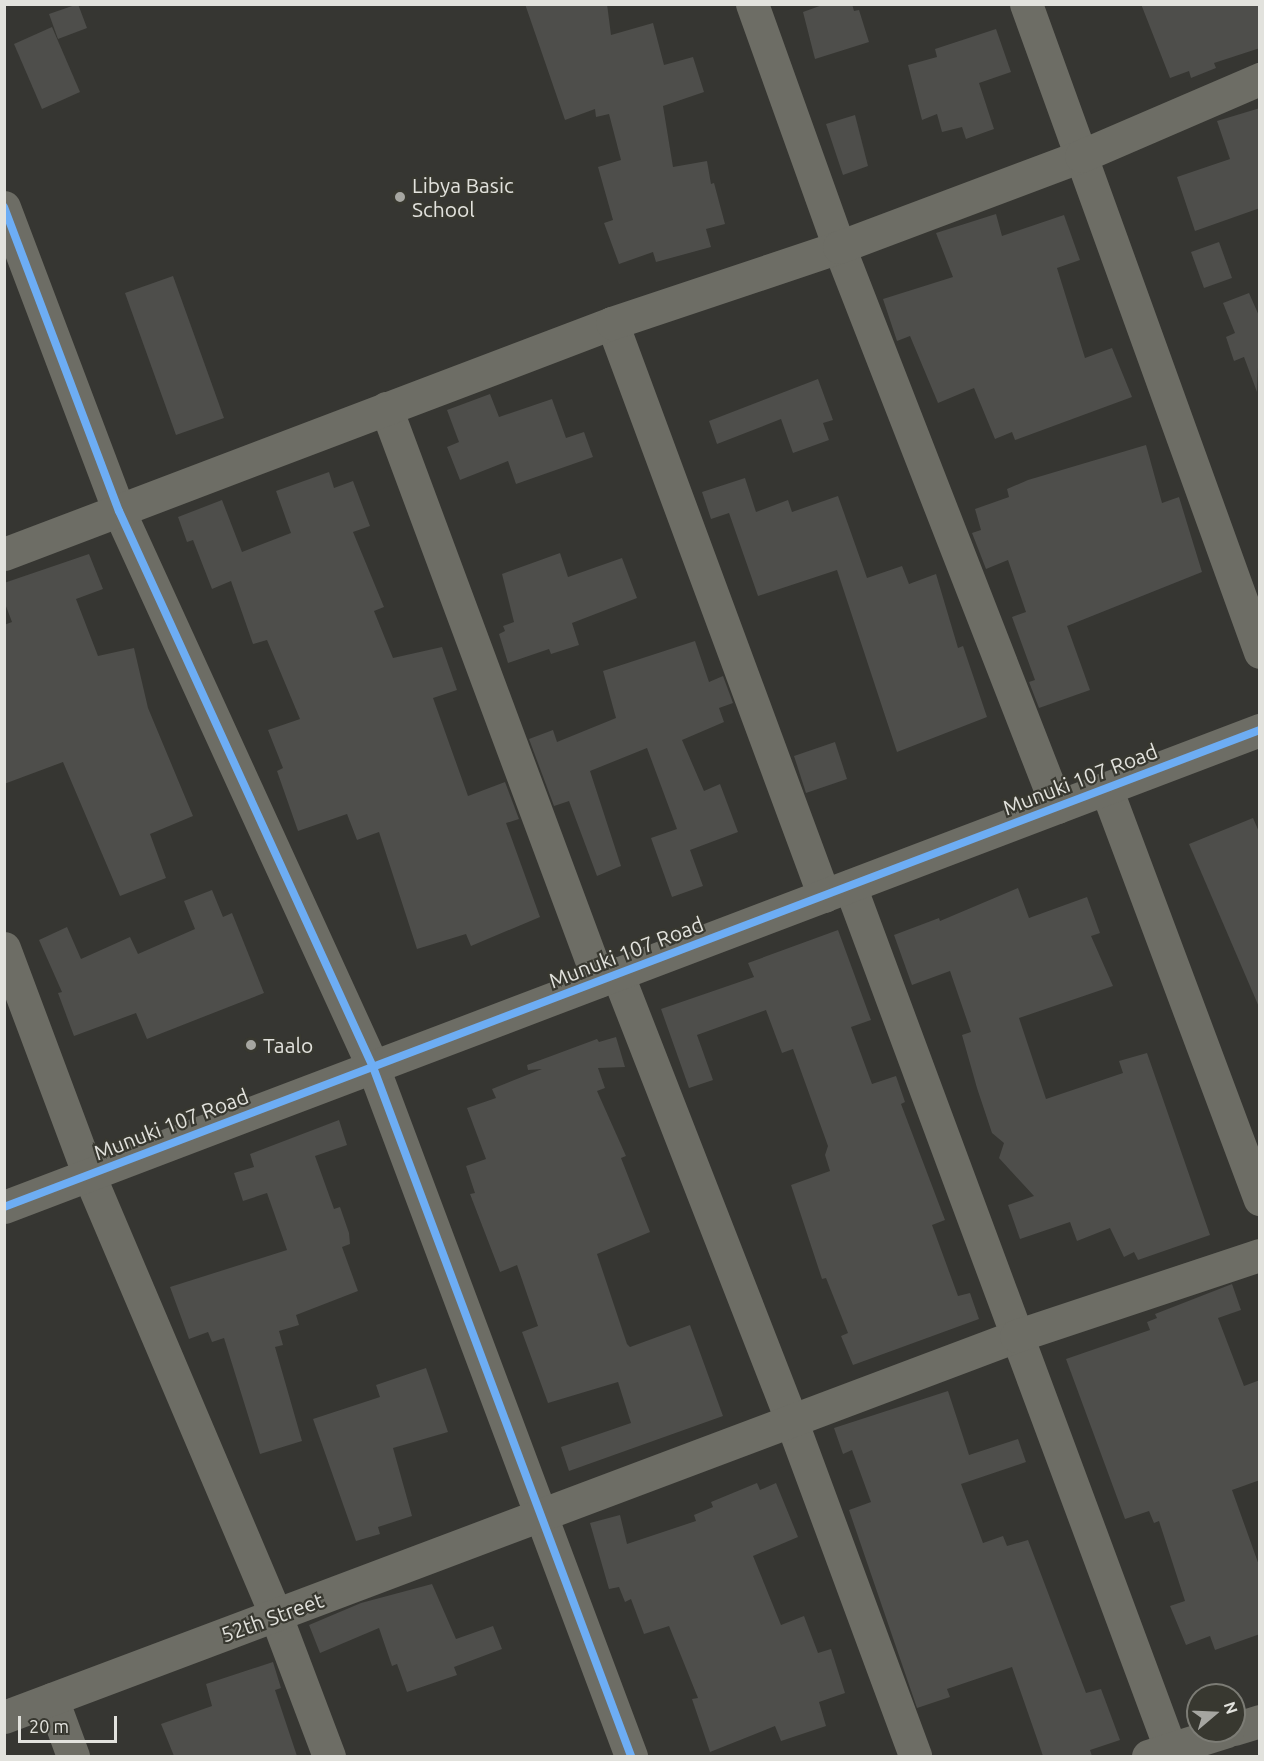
<!DOCTYPE html>
<html>
<head>
<meta charset="utf-8">
<style>
	body { margin:0 }
	#map { position:relative; width:1264px; height:1761px; overflow:hidden; background:#363632; font-family:Ubuntu,sans-serif }
	div>[style] { position:absolute }
	[style*='--x'] { left:calc(var(--x)*1px); top:calc(var(--y)*1px); width:calc(var(--w)*1px); rotate:calc(var(--a)*1deg) }
	.building>* { inset:0; background:#4e4e4b }
	.minor>* { height:33px; margin:-16.5px; padding:0 16.5px; transform-origin:16.5px; border-radius:16.5px; background:#6d6d65 }
	.tertiary>* { height:33px; margin:-16.5px; padding:0 16.5px; transform-origin:16.5px; border-radius:16.5px; background:#6d6d65 }
	.cycleway>* { height:8px; margin:-4px; padding:0 4px; transform-origin:4px; border-radius:4px; background:#6dadf4 }
	.dots>* { width:16px; height:16px; translate:-50% -50%; box-sizing:border-box; border:3px solid #383830; border-radius:50% }
	span { translate:-50% -50%; white-space:nowrap; text-align:center; line-height:1.15; -webkit-text-stroke:4.5px #383830; paint-order:stroke }
	.poi-label { font-size:21px; color:#e2e2dd }
	.left { translate:0 -50%; text-align:left }
	.street-label { font-size:21px; color:#e2e2dd }
	.frame { position:absolute; inset:0; border:6px solid #e2e2dd; pointer-events:none }
	.north { position:absolute; left:1186px; top:1683px; width:60px; height:60px; box-sizing:border-box; background:#383830; border:2px solid #7c7c75; border-radius:50%; rotate:71deg; font-size:16px; font-weight:700; line-height:24px; text-align:center; color:#e2e2dd }
	.north::after { content:''; display:block; margin:auto; width:21px; height:27px; background:#a6a6a1; clip-path:polygon(50% 0,100% 100%,50% 72%,0 100%) }
	.scale { position:absolute; left:18px; top:1716px; width:99px; height:27px; box-sizing:border-box; border:3px solid #e2e2dd; border-top:0; padding-left:8px; font-size:18px; line-height:21px; white-space:nowrap; color:#e2e2dd; -webkit-text-stroke:4px #383830; paint-order:stroke }
</style>
</head>
<body>
<div id="map">
	<div class="building">
		<div style="clip-path:polygon(78px 4px,87px 28px,58px 39px,49px 14px)"></div>
		<div style="clip-path:polygon(525px 4px,607px 4px,611px 35px,653px 23px,664px 65px,693px 57px,704px 92px,663px 106px,673px 167px,707px 161px,711px 184px,714px 183px,725px 224px,706px 229px,711px 247px,656px 262px,653px 252px,619px 264px,604px 223px,613px 220px,598px 167px,621px 160px,609px 114px,596px 117px,595px 109px,565px 120px)"></div>
		<div style="clip-path:polygon(825px 4px,852px 4px,854px 11px,859px 10px,869px 42px,815px 59px,803px 12px)"></div>
		<div style="clip-path:polygon(1141px 4px,1260px 4px,1260px 48px,1214px 63px,1216px 68px,1191px 78px,1189px 71px,1170px 78px)"></div>
		<div style="clip-path:polygon(52px 27px,80px 92px,42px 109px,14px 44px)"></div>
		<div style="clip-path:polygon(996px 29px,1011px 72px,979px 83px,994px 129px,966px 139px,962px 127px,942px 132px,937px 114px,922px 120px,908px 65px,937px 57px,935px 49px)"></div>
		<div style="clip-path:polygon(1260px 108px,1260px 208px,1195px 231px,1177px 177px,1230px 159px,1217px 121px)"></div>
		<div style="clip-path:polygon(855px 115px,868px 166px,843px 175px,826px 124px)"></div>
		<div style="clip-path:polygon(996px 214px,1002px 236px,1064px 215px,1080px 260px,1057px 268px,1085px 358px,1112px 348px,1132px 397px,1015px 440px,1012px 432px,995px 439px,974px 388px,938px 403px,910px 336px,897px 341px,883px 299px,953px 277px,936px 233px)"></div>
		<div style="clip-path:polygon(1219px 242px,1232px 278px,1204px 288px,1191px 252px)"></div>
		<div style="clip-path:polygon(173px 276px,224px 418px,176px 435px,125px 293px)"></div>
		<div style="clip-path:polygon(1249px 293px,1260px 318px,1257px 392px,1244px 357px,1234px 361px,1226px 337px,1235px 333px,1223px 303px)"></div>
		<div style="clip-path:polygon(818px 379px,833px 420px,823px 423px,829px 440px,793px 453px,781px 419px,717px 444px,709px 421px)"></div>
		<div style="clip-path:polygon(490px 394px,499px 417px,552px 399px,566px 438px,584px 432px,593px 457px,516px 484px,508px 461px,460px 480px,447px 447px,459px 442px,447px 410px)"></div>
		<div style="clip-path:polygon(1146px 445px,1162px 503px,1179px 497px,1202px 572px,1067px 626px,1090px 690px,1039px 708px,1029px 682px,1035px 680px,1012px 617px,1026px 612px,1008px 560px,986px 569px,972px 533px,981px 530px,975px 509px,1009px 497px,1007px 489px,1028px 480px)"></div>
		<div style="clip-path:polygon(329px 472px,334px 488px,353px 481px,370px 526px,353px 532px,384px 607px,374px 611px,393px 658px,442px 647px,457px 690px,433px 698px,468px 796px,505px 782px,519px 819px,506px 823px,540px 917px,471px 946px,466px 934px,417px 949px,379px 832px,357px 840px,347px 814px,298px 831px,277px 771px,283px 768px,268px 730px,300px 719px,267px 640px,253px 644px,231px 581px,212px 589px,193px 540px,187px 542px,178px 517px,222px 500px,242px 552px,291px 533px,276px 491px)"></div>
		<div style="clip-path:polygon(745px 478px,756px 512px,788px 500px,792px 512px,838px 496px,867px 578px,902px 566px,909px 584px,936px 574px,958px 648px,963px 646px,987px 717px,897px 752px,837px 570px,758px 596px,729px 513px,711px 519px,702px 492px)"></div>
		<div style="clip-path:polygon(560px 553px,568px 577px,622px 558px,637px 598px,572px 623px,579px 645px,551px 654px,549px 649px,508px 663px,499px 634px,505px 631px,503px 626px,514px 622px,502px 574px)"></div>
		<div style="clip-path:polygon(89px 554px,103px 589px,76px 599px,98px 656px,134px 648px,148px 708px,193px 816px,150px 834px,166px 878px,120px 896px,63px 762px,4px 784px,4px 625px,12px 622px,4px 601px,4px 583px)"></div>
		<div style="clip-path:polygon(695px 641px,709px 682px,723px 676px,733px 703px,719px 708px,724px 722px,682px 740px,704px 791px,720px 784px,738px 832px,690px 850px,703px 886px,672px 897px,651px 838px,677px 829px,647px 748px,590px 771px,621px 866px,597px 876px,569px 801px,554px 806px,529px 739px,553px 730px,557px 742px,616px 718px,603px 671px)"></div>
		<div style="clip-path:polygon(835px 742px,847px 779px,806px 793px,794px 756px)"></div>
		<div style="clip-path:polygon(1253px 818px,1260px 834px,1259px 1007px,1189px 844px)"></div>
		<div style="clip-path:polygon(1018px 888px,1029px 918px,1087px 897px,1100px 933px,1091px 936px,1113px 986px,1019px 1018px,1046px 1099px,1123px 1073px,1119px 1061px,1147px 1053px,1210px 1235px,1138px 1260px,1134px 1252px,1124px 1257px,1110px 1228px,1077px 1241px,1070px 1222px,1020px 1239px,1008px 1205px,1034px 1196px,999px 1158px,1004px 1143px,992px 1133px,977px 1088px,962px 1035px,971px 1032px,950px 971px,912px 985px,894px 935px,939px 918px,940px 921px)"></div>
		<div style="clip-path:polygon(212px 890px,223px 917px,232px 913px,264px 993px,147px 1039px,136px 1013px,74px 1036px,58px 993px,62px 992px,39px 940px,67px 927px,81px 959px,130px 937px,138px 954px,195px 929px,184px 901px)"></div>
		<div style="clip-path:polygon(838px 930px,871px 1020px,851px 1027px,872px 1084px,896px 1076px,905px 1102px,901px 1104px,945px 1220px,932px 1225px,958px 1296px,970px 1293px,979px 1319px,853px 1365px,841px 1336px,848px 1333px,826px 1278px,822px 1279px,791px 1185px,830px 1171px,825px 1155px,828px 1146px,793px 1049px,782px 1053px,766px 1010px,697px 1035px,713px 1080px,689px 1088px,661px 1009px,754px 977px,748px 963px)"></div>
		<div style="clip-path:polygon(616px 1037px,625px 1067px,598px 1068px,605px 1088px,597px 1091px,626px 1156px,621px 1158px,650px 1232px,597px 1254px,627px 1344px,630px 1347px,690px 1325px,723px 1416px,569px 1471px,561px 1447px,631px 1423px,618px 1382px,548px 1403px,522px 1332px,538px 1326px,517px 1265px,500px 1272px,470px 1194px,475px 1193px,466px 1166px,486px 1159px,467px 1108px,496px 1098px,492px 1089px,542px 1069px,528px 1070px,527px 1065px,597px 1039px,599px 1042px)"></div>
		<div style="clip-path:polygon(339px 1120px,347px 1145px,315px 1156px,334px 1209px,340px 1207px,349px 1233px,350px 1244px,342px 1247px,358px 1291px,296px 1315px,299px 1325px,279px 1331px,283px 1345px,275px 1347px,302px 1441px,260px 1454px,224px 1338px,212px 1342px,208px 1332px,189px 1339px,170px 1287px,287px 1250px,267px 1193px,243px 1201px,234px 1173px,254px 1167px,250px 1154px)"></div>
		<div style="clip-path:polygon(1232px 1284px,1241px 1310px,1218px 1318px,1244px 1386px,1260px 1380px,1260px 1480px,1232px 1490px,1260px 1568px,1260px 1634px,1215px 1650px,1210px 1636px,1186px 1645px,1170px 1606px,1185px 1601px,1159px 1521px,1154px 1523px,1149px 1511px,1125px 1519px,1066px 1359px,1150px 1330px,1147px 1322px,1157px 1318px,1155px 1314px)"></div>
		<div style="clip-path:polygon(426px 1368px,448px 1432px,393px 1448px,412px 1516px,378px 1527px,380px 1534px,356px 1541px,313px 1419px,380px 1397px,376px 1385px)"></div>
		<div style="clip-path:polygon(948px 1391px,969px 1455px,1018px 1439px,1026px 1462px,961px 1484px,983px 1543px,1003px 1536px,1007px 1546px,1028px 1540px,1086px 1693px,1101px 1689px,1120px 1740px,1090px 1750px,1092px 1756px,1043px 1756px,1012px 1667px,947px 1689px,950px 1697px,917px 1708px,849px 1510px,871px 1502px,852px 1450px,843px 1454px,834px 1428px)"></div>
		<div style="clip-path:polygon(757px 1483px,760px 1490px,776px 1483px,798px 1537px,753px 1556px,781px 1625px,804px 1616px,818px 1653px,831px 1649px,845px 1693px,819px 1702px,826px 1726px,781px 1741px,775px 1726px,710px 1752px,692px 1699px,698px 1698px,669px 1626px,644px 1634px,631px 1599px,625px 1602px,619px 1587px,609px 1589px,590px 1523px,620px 1515px,627px 1544px,696px 1521px,694px 1515px,713px 1507px,711px 1502px)"></div>
		<div style="clip-path:polygon(432px 1584px,456px 1639px,493px 1626px,502px 1649px,454px 1667px,457px 1675px,407px 1692px,397px 1664px,392px 1666px,379px 1628px,320px 1653px,309px 1625px,361px 1603px)"></div>
		<div style="clip-path:polygon(273px 1662px,281px 1688px,275px 1690px,297px 1756px,174px 1756px,161px 1724px,212px 1706px,206px 1684px)"></div>
	</div>
	<div class="minor">
		<div style="--x:752;--y:4;--w:258;--a:70.3"></div>
		<div style="--x:839;--y:247;--w:601;--a:68.73"></div>
		<div style="--x:1026;--y:4;--w:689;--a:70.14"></div>
		<div style="--x:4;--y:207;--w:325;--a:69.3"></div>
		<div style="--x:119;--y:511;--w:611;--a:65.45"></div>
		<div style="--x:373;--y:1067;--w:736;--a:69.47"></div>
		<div style="--x:612;--y:323;--w:611;--a:69.7"></div>
		<div style="--x:386;--y:408;--w:611;--a:69.61"></div>
		<div style="--x:4;--y:554;--w:650;--a:-20.8"></div>
		<div style="--x:612;--y:323;--w:239;--a:-18.5"></div>
		<div style="--x:839;--y:247;--w:259;--a:-20.6"></div>
		<div style="--x:1081;--y:156;--w:195;--a:-23.3"></div>
		<div style="--x:1106;--y:788;--w:439;--a:69.5"></div>
		<div style="--x:850;--y:886;--w:928;--a:69.63"></div>
		<div style="--x:4;--y:948;--w:242;--a:69.5"></div>
		<div style="--x:89;--y:1175;--w:479;--a:67"></div>
		<div style="--x:276;--y:1616;--w:150;--a:69.3"></div>
		<div style="--x:617;--y:973;--w:480;--a:68.7"></div>
		<div style="--x:791;--y:1420;--w:358;--a:69.7"></div>
		<div style="--x:52;--y:1699;--w:61;--a:69.8"></div>
		<div style="--x:4;--y:1717;--w:1081;--a:-20.63"></div>
		<div style="--x:1016;--y:1336;--w:257;--a:-18.4"></div>
		<div style="--x:1234;--y:1729;--w:27;--a:-17"></div>
		<div style="--x:1148;--y:1756;--w:83;--a:-17.6"></div>
	</div>
	<div class="tertiary">
		<div style="--x:4;--y:1207;--w:1344;--a:-20.8"></div>
	</div>
	<div class="cycleway">
		<div style="--x:4;--y:207;--w:325;--a:69.3"></div>
		<div style="--x:119;--y:511;--w:611;--a:65.45"></div>
		<div style="--x:373;--y:1067;--w:736;--a:69.47"></div>
		<div style="--x:4;--y:1207;--w:1344;--a:-20.8"></div>
	</div>
	<div class="dots">
		<div style="left:400px;top:197px;background:#a6a6a1"></div>
		<div style="left:251px;top:1045px;background:#a6a6a1"></div>
	</div>
	<div class="poi-label">
		<span class="left" style="left:412px;top:197px">Libya Basic<br>School</span>
		<span class="left" style="left:263px;top:1045px">Taalo</span>
	</div>
	<div class="street-label">
		<span style="left:1080px;top:779px;rotate:-21deg">Munuki 107 Road</span>
		<span style="left:626px;top:952px;rotate:-21deg">Munuki 107 Road</span>
		<span style="left:171px;top:1124px;rotate:-21deg">Munuki 107 Road</span>
		<span style="left:272px;top:1617px;rotate:-20deg">52th Street</span>
	</div>
	<div class="frame"></div>
	<div class="north">N</div>
	<div class="scale">20 m</div>
</div>
</body>
</html>
